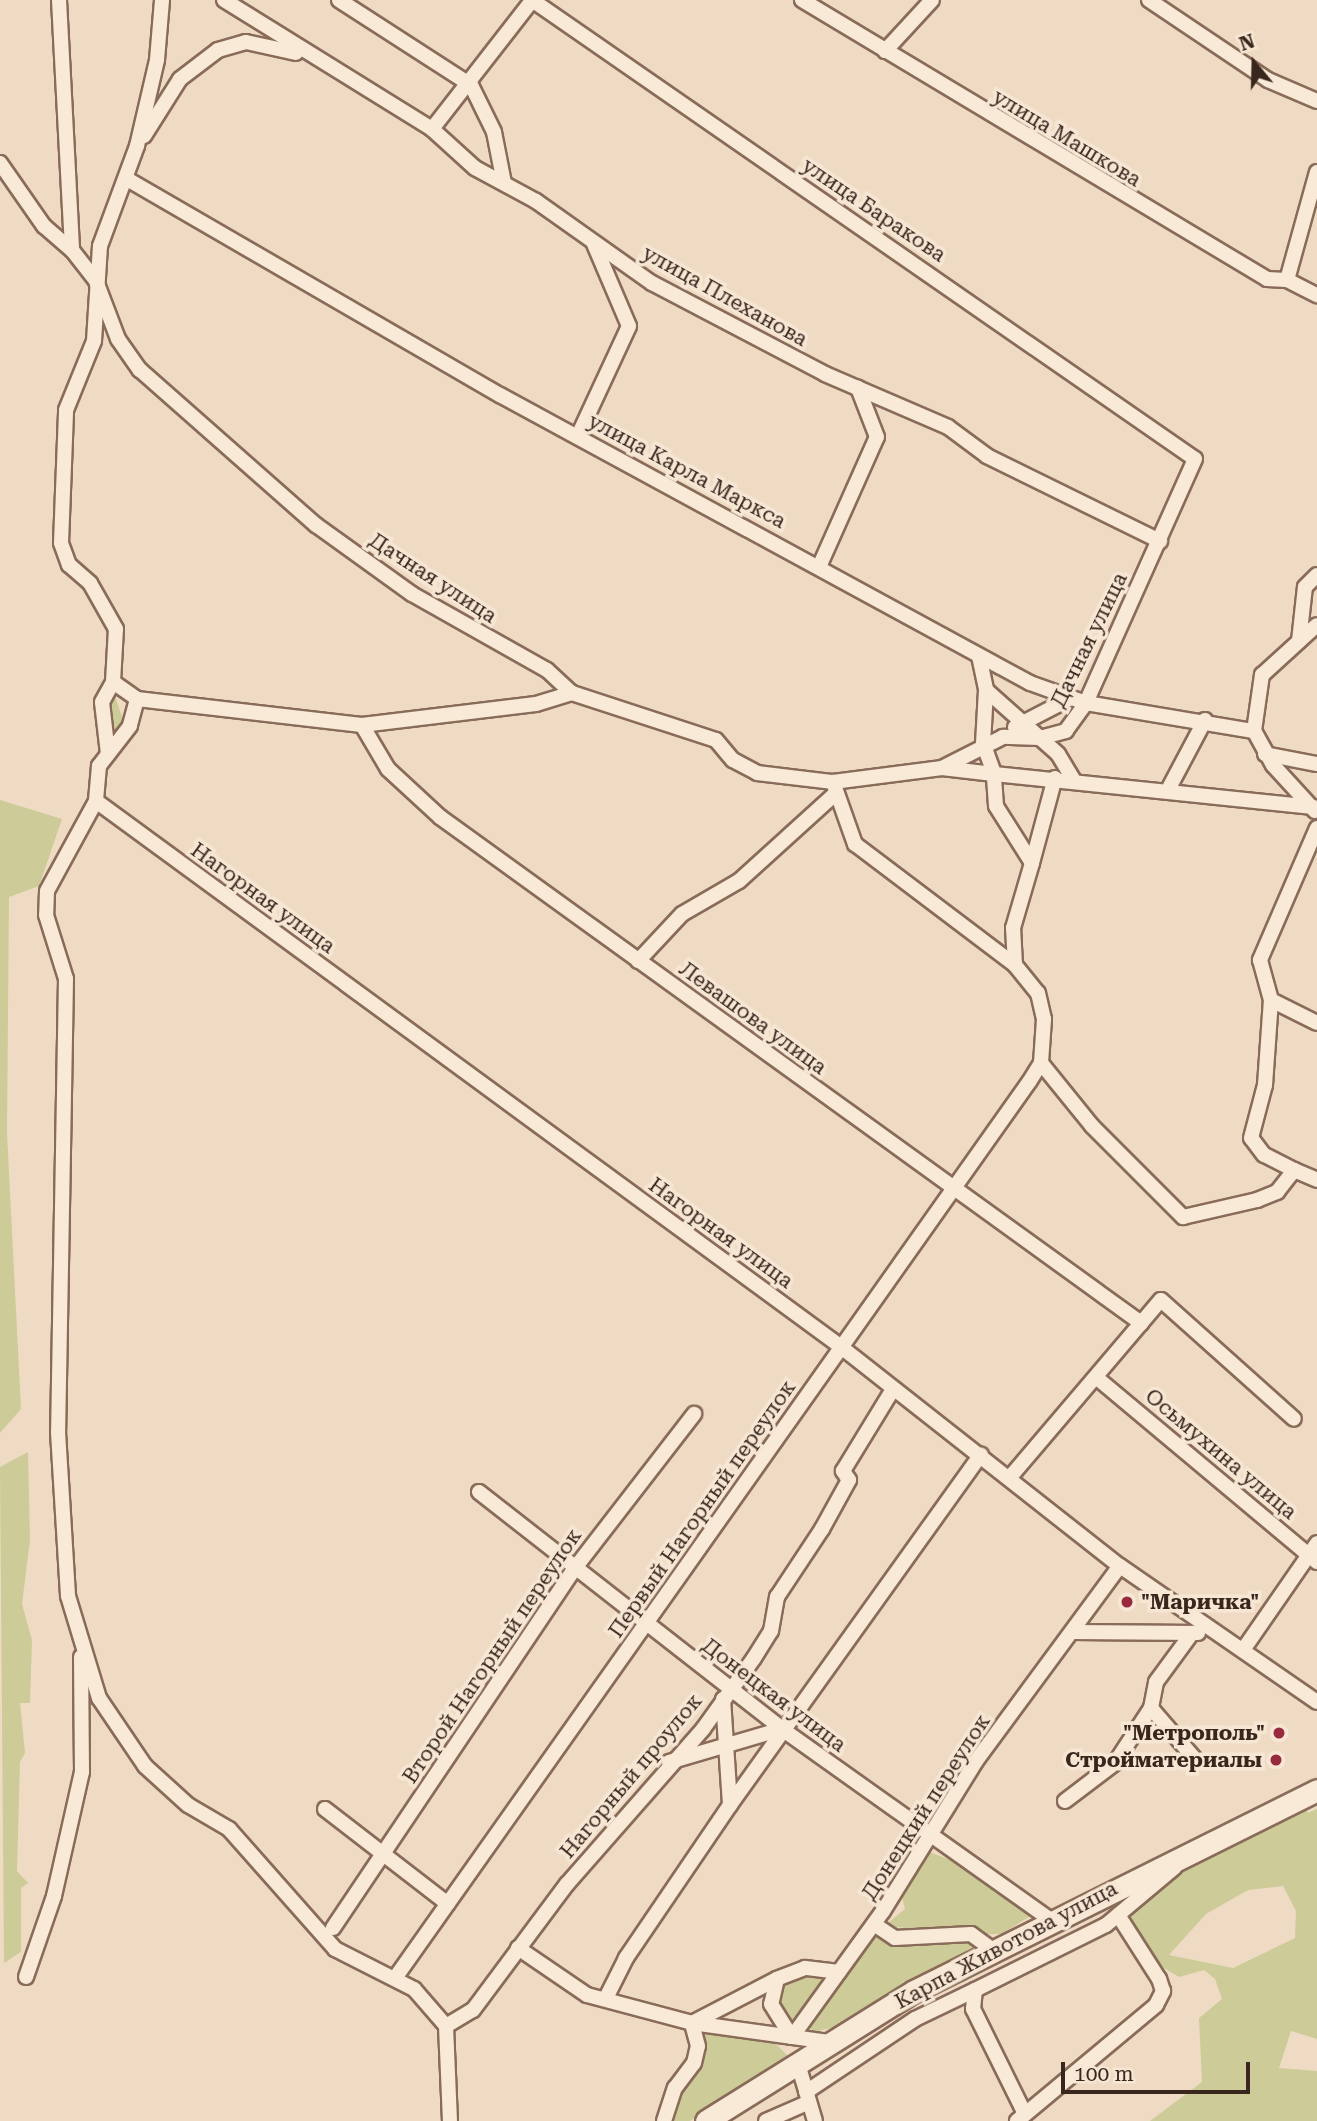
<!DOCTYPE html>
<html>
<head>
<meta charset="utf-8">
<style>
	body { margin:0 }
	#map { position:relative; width:1317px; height:2121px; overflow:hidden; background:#efdbc3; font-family:"Roboto Serif",serif }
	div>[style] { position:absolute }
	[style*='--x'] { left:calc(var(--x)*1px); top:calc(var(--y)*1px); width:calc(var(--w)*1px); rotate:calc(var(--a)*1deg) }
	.green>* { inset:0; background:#cdcb97 }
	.roads { filter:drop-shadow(2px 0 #896b59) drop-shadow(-2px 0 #896b59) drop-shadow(0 2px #896b59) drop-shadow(0 -2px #896b59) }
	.minor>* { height:14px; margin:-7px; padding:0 7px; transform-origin:7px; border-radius:7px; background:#f9e9d7 }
	.secondary>* { height:21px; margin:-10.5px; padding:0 10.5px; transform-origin:10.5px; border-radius:10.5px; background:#f9e9d7 }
	.dots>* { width:19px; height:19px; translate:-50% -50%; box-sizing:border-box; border:4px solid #f6e6d3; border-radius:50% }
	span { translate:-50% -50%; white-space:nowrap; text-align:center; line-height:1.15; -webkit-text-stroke:7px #f6e6d3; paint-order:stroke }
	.street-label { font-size:21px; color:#39271e }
	.poi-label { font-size:21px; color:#39271e; font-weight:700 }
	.left { translate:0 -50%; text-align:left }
	.right { translate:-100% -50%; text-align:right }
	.north { position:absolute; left:1219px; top:28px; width:70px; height:70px; -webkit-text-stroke:5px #f6e6d3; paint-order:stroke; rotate:341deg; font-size:19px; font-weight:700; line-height:28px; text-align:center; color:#39271e }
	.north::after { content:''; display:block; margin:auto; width:24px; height:32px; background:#39271e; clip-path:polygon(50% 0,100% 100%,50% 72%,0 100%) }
	.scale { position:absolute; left:1061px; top:2062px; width:189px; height:32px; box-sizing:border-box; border:4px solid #39271e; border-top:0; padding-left:9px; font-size:21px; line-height:24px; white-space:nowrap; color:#39271e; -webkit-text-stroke:5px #f6e6d3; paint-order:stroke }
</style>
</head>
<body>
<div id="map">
	<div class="green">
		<div style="clip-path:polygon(113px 690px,123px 720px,108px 741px,105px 723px)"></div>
		<div style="clip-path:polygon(0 800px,62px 819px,39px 886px,9px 897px,7px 1133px,21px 1409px,0 1433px)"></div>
		<div style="clip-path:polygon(28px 1452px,30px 1540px,22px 1604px,32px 1640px,30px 1703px,20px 1703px,25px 1753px,20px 1762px,17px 1871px,28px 1883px,21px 1888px,21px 1952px,4px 1963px,0 1467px)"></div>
		<div style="clip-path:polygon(evenodd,1304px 1805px,1308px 1813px,1317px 1809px,1317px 2039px,1291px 2031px,1279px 2068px,1317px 2071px,1317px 2121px,1150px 2121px,1202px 2082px,1199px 2018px,1222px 1999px,1215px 1979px,1204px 1970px,1179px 1977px,1152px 1961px,1127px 1919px,1199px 1853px,1304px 1805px,1283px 1886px,1296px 1911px,1295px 1938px,1233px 1968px,1169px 1955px,1206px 1914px,1248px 1890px,1283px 1886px)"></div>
		<div style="clip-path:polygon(929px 1852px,972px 1868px,1035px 1913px,1002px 1934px,915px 1935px,908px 1928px,884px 1926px,905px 1909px,901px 1894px)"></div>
		<div style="clip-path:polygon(875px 1929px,890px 1942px,974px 1940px,976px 1948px,831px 2028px,813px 2032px,806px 2022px)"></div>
		<div style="clip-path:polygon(799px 1972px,830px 1975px,791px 2028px,778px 2011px,776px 1987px)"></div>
		<div style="clip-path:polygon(701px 2030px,771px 2039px,789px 2057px,690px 2121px,667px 2121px)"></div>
	</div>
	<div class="roads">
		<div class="minor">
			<div style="--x:59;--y:0;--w:250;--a:87"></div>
			<div style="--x:72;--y:250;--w:39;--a:52"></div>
			<div style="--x:96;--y:281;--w:62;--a:69.2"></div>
			<div style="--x:118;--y:339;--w:38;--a:55"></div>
			<div style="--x:140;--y:370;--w:235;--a:41.4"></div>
			<div style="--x:316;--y:525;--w:118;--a:35.7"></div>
			<div style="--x:412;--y:594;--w:155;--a:29.4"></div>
			<div style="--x:547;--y:670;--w:34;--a:43"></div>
			<div style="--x:572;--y:693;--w:151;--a:18.1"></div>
			<div style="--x:716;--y:740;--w:26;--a:50"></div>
			<div style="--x:733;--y:760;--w:27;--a:28"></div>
			<div style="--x:757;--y:773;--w:77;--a:6.8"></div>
			<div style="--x:833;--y:782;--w:66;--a:70.5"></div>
			<div style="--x:855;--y:844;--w:201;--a:37.1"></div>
			<div style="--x:1015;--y:965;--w:36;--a:51"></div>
			<div style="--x:1038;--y:993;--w:27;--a:77"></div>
			<div style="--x:1044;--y:1019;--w:44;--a:93.9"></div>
			<div style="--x:1041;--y:1063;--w:22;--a:122"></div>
			<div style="--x:1029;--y:1082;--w:1098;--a:125.28"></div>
			<div style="--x:224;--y:0;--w:245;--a:31.8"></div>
			<div style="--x:432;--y:129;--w:58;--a:42.2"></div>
			<div style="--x:475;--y:168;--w:69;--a:28.4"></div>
			<div style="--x:536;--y:201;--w:142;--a:35.3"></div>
			<div style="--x:652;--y:283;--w:195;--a:27.7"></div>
			<div style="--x:825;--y:374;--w:134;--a:23.3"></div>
			<div style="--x:948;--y:427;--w:49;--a:36.6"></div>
			<div style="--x:987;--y:456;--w:193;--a:26.2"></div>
			<div style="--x:339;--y:0;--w:157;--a:32.8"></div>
			<div style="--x:471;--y:85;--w:52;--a:63.9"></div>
			<div style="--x:494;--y:132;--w:52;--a:78.9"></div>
			<div style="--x:532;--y:0;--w:806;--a:34.7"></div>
			<div style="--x:1195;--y:459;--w:267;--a:114.1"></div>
			<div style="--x:1086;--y:703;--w:34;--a:126"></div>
			<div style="--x:1066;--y:731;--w:28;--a:165"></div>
			<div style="--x:1039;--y:738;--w:36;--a:-178"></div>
			<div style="--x:1003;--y:737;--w:68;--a:153.1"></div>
			<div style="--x:942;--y:768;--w:110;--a:172.7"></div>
			<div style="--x:802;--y:0;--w:542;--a:30.96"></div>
			<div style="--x:1267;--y:279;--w:20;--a:3"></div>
			<div style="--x:1287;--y:280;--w:34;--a:27"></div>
			<div style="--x:1149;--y:0;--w:143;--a:33.9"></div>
			<div style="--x:1268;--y:80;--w:53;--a:23.2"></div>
			<div style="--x:885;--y:51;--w:69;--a:-47.3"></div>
			<div style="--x:432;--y:129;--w:160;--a:-52.1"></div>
			<div style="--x:144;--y:136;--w:67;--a:-57.7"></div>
			<div style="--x:180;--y:79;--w:48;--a:-37.3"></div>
			<div style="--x:218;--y:50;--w:29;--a:-16"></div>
			<div style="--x:246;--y:42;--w:51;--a:12.4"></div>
			<div style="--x:0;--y:163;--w:77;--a:55.1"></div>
			<div style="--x:44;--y:226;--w:37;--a:41"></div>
			<div style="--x:127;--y:179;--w:431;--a:30.1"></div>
			<div style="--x:500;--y:395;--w:603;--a:28.52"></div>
			<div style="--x:1030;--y:683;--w:59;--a:19.7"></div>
			<div style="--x:1086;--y:703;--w:170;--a:9.5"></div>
			<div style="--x:1287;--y:280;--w:112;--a:-74.5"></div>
			<div style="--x:578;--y:436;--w:121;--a:-65.1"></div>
			<div style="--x:629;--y:326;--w:89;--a:-113.1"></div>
			<div style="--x:819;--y:567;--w:142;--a:-66"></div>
			<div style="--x:877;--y:437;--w:53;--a:-111.2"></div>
			<div style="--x:1299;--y:641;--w:54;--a:-83.7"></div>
			<div style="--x:1305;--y:587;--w:17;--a:-45"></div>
			<div style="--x:979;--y:656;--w:35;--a:78"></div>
			<div style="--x:986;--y:690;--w:53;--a:93.2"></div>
			<div style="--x:983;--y:743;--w:33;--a:70"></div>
			<div style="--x:113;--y:682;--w:29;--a:35"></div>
			<div style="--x:137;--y:699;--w:226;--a:6.6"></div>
			<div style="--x:362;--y:725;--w:175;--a:-6.9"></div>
			<div style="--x:536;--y:704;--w:38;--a:-17"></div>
			<div style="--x:986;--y:690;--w:96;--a:41.6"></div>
			<div style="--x:1058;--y:754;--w:29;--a:59"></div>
			<div style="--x:137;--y:699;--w:28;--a:105"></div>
			<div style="--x:130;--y:726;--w:51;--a:127.8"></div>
			<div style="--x:99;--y:766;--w:35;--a:95"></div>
			<div style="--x:96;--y:801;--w:102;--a:118.6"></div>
			<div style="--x:47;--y:891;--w:24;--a:92"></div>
			<div style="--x:46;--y:915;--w:67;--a:72.6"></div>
			<div style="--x:66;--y:979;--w:453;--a:91"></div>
			<div style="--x:58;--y:1432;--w:164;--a:86.5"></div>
			<div style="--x:68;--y:1596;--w:107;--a:73.1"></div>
			<div style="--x:99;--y:1698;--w:82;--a:55.9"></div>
			<div style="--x:145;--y:1766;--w:58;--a:42.2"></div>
			<div style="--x:188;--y:1805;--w:48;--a:30.3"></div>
			<div style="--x:229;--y:1829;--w:160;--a:48.5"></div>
			<div style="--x:335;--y:1949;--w:89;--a:26.9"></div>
			<div style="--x:414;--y:1989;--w:49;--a:49.1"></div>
			<div style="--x:446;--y:2026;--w:95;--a:87.6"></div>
			<div style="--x:362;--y:725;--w:51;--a:59.4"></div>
			<div style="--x:388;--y:769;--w:71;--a:42.7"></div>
			<div style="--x:440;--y:817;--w:865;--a:35.82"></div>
			<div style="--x:1015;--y:727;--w:63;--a:-27.4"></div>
			<div style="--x:108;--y:754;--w:52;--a:-96.6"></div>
			<div style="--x:102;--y:702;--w:23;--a:-61"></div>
			<div style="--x:113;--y:682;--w:53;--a:-86.8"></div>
			<div style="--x:116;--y:629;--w:53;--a:-119.5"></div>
			<div style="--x:90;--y:583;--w:28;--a:-139"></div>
			<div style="--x:69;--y:565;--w:23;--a:-110"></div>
			<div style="--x:61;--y:543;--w:133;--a:-87.8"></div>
			<div style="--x:66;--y:410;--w:74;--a:-67.9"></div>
			<div style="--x:94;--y:341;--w:95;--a:-86.4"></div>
			<div style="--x:100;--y:246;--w:107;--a:-69.7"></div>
			<div style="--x:137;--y:146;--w:88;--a:-76.9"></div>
			<div style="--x:157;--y:60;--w:60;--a:-85.2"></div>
			<div style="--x:1265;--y:754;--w:53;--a:10.9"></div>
			<div style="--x:942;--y:768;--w:52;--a:6.6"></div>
			<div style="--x:1169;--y:788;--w:77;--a:-62.1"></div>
			<div style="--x:96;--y:801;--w:922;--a:36.22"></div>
			<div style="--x:840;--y:1346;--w:356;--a:38.2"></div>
			<div style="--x:1120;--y:1566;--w:239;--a:34.6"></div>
			<div style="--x:1315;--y:811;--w:62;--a:-132.4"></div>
			<div style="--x:1273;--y:765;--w:39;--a:-119"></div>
			<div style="--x:1254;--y:731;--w:57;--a:-81.9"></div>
			<div style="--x:1262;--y:675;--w:74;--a:-42.3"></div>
			<div style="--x:1317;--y:828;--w:144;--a:113.4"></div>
			<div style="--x:1260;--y:960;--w:41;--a:74.6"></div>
			<div style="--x:1271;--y:1000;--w:51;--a:26.6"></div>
			<div style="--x:1032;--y:863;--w:88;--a:-74.9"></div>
			<div style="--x:638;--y:961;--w:64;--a:-46.9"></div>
			<div style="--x:682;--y:914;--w:66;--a:-30.1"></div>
			<div style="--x:739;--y:881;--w:131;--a:-42.2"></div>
			<div style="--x:1015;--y:965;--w:37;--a:-93"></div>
			<div style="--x:1013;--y:928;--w:68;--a:-73.7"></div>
			<div style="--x:1032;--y:863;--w:67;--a:-122.3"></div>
			<div style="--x:996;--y:806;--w:32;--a:-94"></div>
			<div style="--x:994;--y:774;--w:321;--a:5.9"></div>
			<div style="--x:1041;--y:1063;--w:81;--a:51"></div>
			<div style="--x:1092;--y:1126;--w:129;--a:45"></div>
			<div style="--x:1183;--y:1217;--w:76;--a:-12.9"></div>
			<div style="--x:1257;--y:1200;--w:22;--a:-22"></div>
			<div style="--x:1277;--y:1192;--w:28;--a:-52"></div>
			<div style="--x:1294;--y:1170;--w:34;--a:-153"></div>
			<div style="--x:1264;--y:1155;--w:21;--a:-127"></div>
			<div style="--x:1251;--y:1138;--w:55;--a:-75.2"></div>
			<div style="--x:1265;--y:1085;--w:85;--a:-86"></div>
			<div style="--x:1294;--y:1170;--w:25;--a:23"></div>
			<div style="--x:1097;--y:1378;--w:287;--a:39.9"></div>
			<div style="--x:1011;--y:1476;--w:231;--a:-49.6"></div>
			<div style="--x:1161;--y:1300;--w:178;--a:41.8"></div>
			<div style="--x:479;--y:1492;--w:385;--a:38"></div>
			<div style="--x:782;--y:1729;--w:330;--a:35.4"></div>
			<div style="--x:1073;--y:1632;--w:125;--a:0.5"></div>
			<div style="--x:1243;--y:1650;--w:130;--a:-55.3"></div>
			<div style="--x:723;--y:1699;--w:106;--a:86.2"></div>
			<div style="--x:1151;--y:1708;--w:67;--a:49.2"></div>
			<div style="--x:669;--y:1762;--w:118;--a:-16.3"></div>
			<div style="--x:1065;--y:1801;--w:63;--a:-37.2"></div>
			<div style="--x:1115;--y:1763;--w:66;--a:-56.8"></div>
			<div style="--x:1151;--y:1708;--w:26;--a:-79"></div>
			<div style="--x:1156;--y:1682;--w:61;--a:-53.7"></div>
			<div style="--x:325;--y:1809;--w:155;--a:37.7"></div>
			<div style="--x:874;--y:1924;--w:25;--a:34"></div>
			<div style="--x:895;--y:1938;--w:76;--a:-3"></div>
			<div style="--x:971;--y:1934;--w:27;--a:36"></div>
			<div style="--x:333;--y:1928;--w:434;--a:-56.1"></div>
			<div style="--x:575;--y:1568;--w:195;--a:-52.3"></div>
			<div style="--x:518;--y:1948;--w:83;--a:34.3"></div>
			<div style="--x:587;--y:1995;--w:109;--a:14.9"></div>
			<div style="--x:692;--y:2023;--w:138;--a:7.9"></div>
			<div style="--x:839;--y:1972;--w:34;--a:-173"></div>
			<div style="--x:805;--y:1968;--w:30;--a:159"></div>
			<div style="--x:777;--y:1979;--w:26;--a:103"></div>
			<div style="--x:771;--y:2004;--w:39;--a:58"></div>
			<div style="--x:792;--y:2037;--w:155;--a:-54.2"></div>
			<div style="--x:883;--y:1911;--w:176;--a:-58.2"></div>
			<div style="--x:976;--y:1761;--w:242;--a:-53.6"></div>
			<div style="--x:26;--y:1977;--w:86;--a:-70.9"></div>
			<div style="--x:54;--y:1896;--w:127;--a:-77.3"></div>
			<div style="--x:82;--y:1772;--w:115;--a:-90.5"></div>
			<div style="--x:606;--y:1998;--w:45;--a:-63.4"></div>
			<div style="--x:626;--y:1958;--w:185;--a:-55.8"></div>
			<div style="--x:730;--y:1805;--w:431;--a:-54.4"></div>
			<div style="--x:446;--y:2026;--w:31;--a:-31"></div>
			<div style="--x:473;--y:2010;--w:157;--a:-53.3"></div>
			<div style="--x:567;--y:1884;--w:206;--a:-48.7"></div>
			<div style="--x:703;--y:1729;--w:87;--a:-54.3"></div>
			<div style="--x:754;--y:1658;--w:32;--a:-58"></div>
			<div style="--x:771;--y:1631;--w:35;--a:-80"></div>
			<div style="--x:777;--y:1597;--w:82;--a:-56.5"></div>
			<div style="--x:822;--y:1529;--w:56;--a:-61.1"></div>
			<div style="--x:849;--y:1480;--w:11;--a:-124"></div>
			<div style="--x:843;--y:1471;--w:96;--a:-58.6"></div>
			<div style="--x:798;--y:2064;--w:59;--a:73.4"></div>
			<div style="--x:806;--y:2092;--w:131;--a:-33.8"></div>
			<div style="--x:915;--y:2019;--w:67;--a:-25.8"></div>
			<div style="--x:1023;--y:2110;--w:113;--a:-116.3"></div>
			<div style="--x:973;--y:2009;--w:19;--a:-84"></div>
			<div style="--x:975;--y:1990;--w:146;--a:-26.4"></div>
			<div style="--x:1106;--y:1925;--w:90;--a:-40"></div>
			<div style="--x:664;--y:2121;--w:35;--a:-72"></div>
			<div style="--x:675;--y:2088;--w:31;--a:-53"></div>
			<div style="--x:694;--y:2063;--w:17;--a:-77"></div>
			<div style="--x:698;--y:2046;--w:24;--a:-105"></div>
			<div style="--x:692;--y:2023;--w:96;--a:-27.4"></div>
			<div style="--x:766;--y:2121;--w:47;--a:-23.8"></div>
			<div style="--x:1017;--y:2121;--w:181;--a:-39.8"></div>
			<div style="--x:1156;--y:2005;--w:16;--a:-63"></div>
			<div style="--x:1163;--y:1991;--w:13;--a:-108"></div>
			<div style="--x:1159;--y:1979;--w:76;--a:-122.6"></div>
		</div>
		<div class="secondary">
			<div style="--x:706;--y:2121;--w:245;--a:-32"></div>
			<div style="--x:914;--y:1991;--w:450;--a:-26.5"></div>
		</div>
	</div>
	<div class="dots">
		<div style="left:1127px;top:1602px;background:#99293c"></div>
		<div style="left:1279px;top:1733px;background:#99293c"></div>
		<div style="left:1276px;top:1760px;background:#99293c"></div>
	</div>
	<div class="street-label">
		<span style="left:1067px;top:138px;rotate:31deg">улица Машкова</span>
		<span style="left:874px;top:210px;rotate:34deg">улица Баракова</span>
		<span style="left:725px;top:296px;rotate:29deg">улица Плеханова</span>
		<span style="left:687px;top:471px;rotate:28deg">улица Карла Маркса</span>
		<span style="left:433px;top:578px;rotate:33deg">Дачная улица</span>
		<span style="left:1089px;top:640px;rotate:-64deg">Дачная улица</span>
		<span style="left:263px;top:898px;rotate:36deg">Нагорная улица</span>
		<span style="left:753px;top:1018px;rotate:36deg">Левашова улица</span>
		<span style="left:721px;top:1233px;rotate:36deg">Нагорная улица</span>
		<span style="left:1221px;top:1454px;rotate:40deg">Осьмухина улица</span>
		<span style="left:702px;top:1509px;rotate:-55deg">Первый Нагорный переулок</span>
		<span style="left:492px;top:1656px;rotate:-56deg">Второй Нагорный переулок</span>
		<span style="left:774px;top:1695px;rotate:37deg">Донецкая улица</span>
		<span style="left:631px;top:1776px;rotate:-50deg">Нагорный проулок</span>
		<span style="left:926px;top:1807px;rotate:-57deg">Донецкий переулок</span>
		<span style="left:1006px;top:1945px;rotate:-28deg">Карпа Животова улица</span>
	</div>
	<div class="poi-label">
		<span class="left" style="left:1141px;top:1602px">"Маричка"</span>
		<span class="right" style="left:1265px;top:1733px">"Метрополь"</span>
		<span class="right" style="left:1262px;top:1760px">Стройматериалы</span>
	</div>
	<div class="north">N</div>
	<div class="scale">100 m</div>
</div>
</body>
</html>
